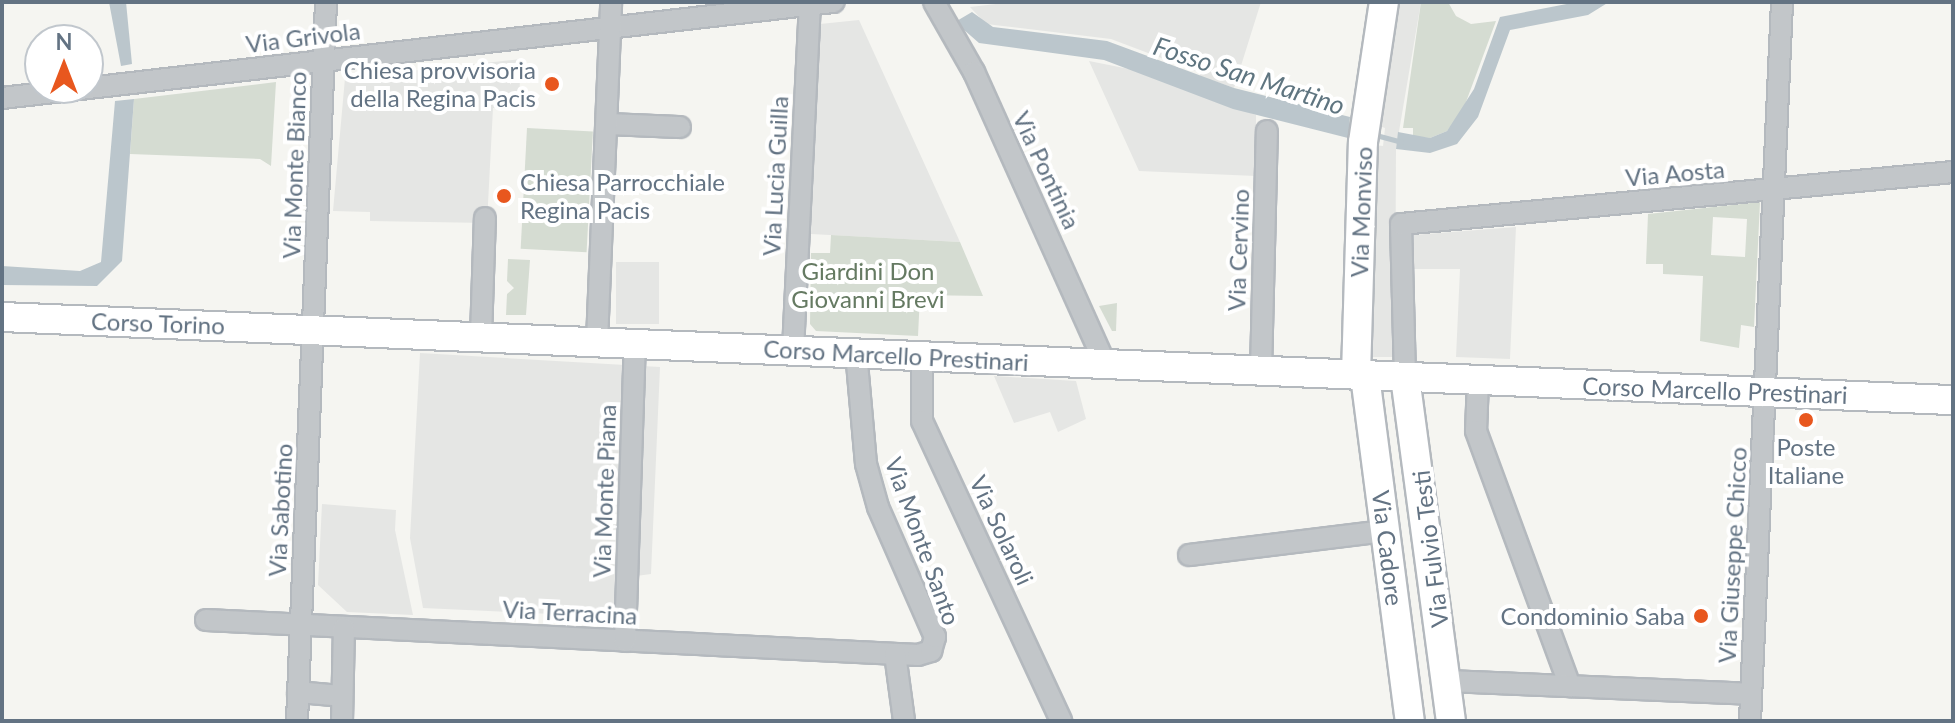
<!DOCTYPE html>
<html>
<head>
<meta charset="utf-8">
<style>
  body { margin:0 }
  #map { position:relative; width:1955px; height:723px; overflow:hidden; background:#f5f5f1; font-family:Lato,sans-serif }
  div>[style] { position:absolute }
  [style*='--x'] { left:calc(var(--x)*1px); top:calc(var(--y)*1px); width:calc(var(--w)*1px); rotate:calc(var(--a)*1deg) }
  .built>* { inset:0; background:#e5e6e4; transform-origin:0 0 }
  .green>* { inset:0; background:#d5dcd2; transform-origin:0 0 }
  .water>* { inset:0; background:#bbc6cc }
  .stream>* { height:5px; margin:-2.5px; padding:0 2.5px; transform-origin:2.5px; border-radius:2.5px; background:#bbc6cc }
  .roads { filter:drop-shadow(2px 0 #b4b9be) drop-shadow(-2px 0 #b4b9be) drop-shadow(0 2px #b4b9be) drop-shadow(0 -2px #b4b9be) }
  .street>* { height:20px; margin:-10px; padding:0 10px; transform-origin:10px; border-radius:10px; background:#c2c6c9 }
  .secondary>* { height:28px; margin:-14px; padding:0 14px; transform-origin:14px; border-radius:14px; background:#fff }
  .dots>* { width:22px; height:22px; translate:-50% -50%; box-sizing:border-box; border:4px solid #fff; border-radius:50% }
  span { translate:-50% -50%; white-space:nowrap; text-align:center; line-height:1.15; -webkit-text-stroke:8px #fff; paint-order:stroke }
  .street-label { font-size:24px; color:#637383 }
  .poi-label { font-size:24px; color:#637383 }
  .right { translate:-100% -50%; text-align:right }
  .left { translate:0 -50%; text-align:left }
  .park-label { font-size:24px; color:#657a62 }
  .water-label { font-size:26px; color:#5f7580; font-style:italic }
  .frame { position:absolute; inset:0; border:4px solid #637383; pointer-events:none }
  .north { position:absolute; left:24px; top:24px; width:80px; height:80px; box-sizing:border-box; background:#fff; border:2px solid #c1c7cd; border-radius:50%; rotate:0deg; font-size:22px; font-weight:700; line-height:32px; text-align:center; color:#637383 }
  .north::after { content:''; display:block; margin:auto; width:28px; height:36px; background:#e8571e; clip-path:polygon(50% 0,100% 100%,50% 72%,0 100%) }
</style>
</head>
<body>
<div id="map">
  <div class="built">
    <i style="clip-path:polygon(1013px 2px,1261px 2px,1234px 88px,1211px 80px,1203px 95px,1256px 115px,1256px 176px,1139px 171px,1089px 61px,1139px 71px,1194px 91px,1201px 73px,1111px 39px,986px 24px,970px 7px)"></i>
    <i style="clip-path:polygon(1394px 2px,1421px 2px,1396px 149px,1395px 357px,1370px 357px,1375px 145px,1383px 146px,1385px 128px,1377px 125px)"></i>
    <i style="clip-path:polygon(859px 20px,960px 242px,811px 234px,820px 24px)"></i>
    <i style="clip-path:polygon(521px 59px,519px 100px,524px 109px,493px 108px,487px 223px,370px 221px,370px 212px,333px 211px,345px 78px)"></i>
    <i style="clip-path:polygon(1516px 227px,1510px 359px,1456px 357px,1460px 269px,1414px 269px,1413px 235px)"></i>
    <i style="left:616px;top:262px;width:43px;height:62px"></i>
    <i style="clip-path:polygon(420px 353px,660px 367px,651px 574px,636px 576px,618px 617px,423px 608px,410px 538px)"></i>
    <i style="clip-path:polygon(994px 376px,1076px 381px,1086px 419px,1058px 432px,1050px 412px,1014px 423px)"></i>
    <i style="clip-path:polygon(322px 504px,396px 510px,395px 530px,413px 615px,347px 612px,318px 585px)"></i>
  </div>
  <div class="green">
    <i style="clip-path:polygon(1421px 2px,1448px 2px,1456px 16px,1471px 24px,1496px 21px,1463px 110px,1447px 131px,1430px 138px,1413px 137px,1413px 128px,1403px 128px)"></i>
    <i style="clip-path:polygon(276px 82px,271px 166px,260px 159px,130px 154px,134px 99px)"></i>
    <i style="left:527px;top:128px;width:66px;height:121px;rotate:3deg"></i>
    <i style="clip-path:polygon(evenodd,1760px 202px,1754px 327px,1741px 325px,1739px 348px,1700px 341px,1703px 276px,1663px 274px,1663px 264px,1646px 264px,1648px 214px,1760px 202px,1713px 217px,1747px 219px,1745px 257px,1711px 255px,1713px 217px)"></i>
    <i style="clip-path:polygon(831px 235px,960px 242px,983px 296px,920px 295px,918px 336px,816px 331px,810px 324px,811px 253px,830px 253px)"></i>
    <i style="clip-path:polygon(508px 259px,530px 260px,526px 315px,506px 315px,507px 294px,514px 288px,507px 281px)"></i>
    <i style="clip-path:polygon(1117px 303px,1116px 331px,1112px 331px,1099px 306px)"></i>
  </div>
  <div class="water">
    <i style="clip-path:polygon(109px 2px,126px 2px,132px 64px,121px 66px)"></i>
    <i style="clip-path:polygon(1577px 2px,1609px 2px,1588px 15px,1510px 30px,1478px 117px,1457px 144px,1430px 153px,1396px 149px,1398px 132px,1430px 138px,1447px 131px,1474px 89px,1500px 17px)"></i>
    <i style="clip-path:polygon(972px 12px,993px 27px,1107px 41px,1234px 88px,1350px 117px,1348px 138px,1233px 109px,1104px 60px,979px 43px,955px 22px)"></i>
    <i style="clip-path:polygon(134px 99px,122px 261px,97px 286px,2px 285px,2px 266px,80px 271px,101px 262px,115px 101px)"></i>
  </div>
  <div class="stream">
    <i style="--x:1372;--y:134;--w:30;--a:15"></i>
  </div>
  <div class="roads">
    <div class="street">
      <i style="--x:934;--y:2;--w:81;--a:60.3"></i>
      <i style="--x:974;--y:72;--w:320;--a:65.8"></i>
      <i style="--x:2;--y:98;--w:837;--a:-6.59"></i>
      <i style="--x:607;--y:124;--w:73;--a:2.4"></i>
      <i style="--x:481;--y:336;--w:118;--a:-88.1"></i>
      <i style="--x:597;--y:341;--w:339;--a:-87.6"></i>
      <i style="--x:793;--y:350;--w:346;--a:-87.2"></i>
      <i style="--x:922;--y:356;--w:65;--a:90"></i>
      <i style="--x:922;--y:421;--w:331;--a:65.1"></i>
      <i style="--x:1261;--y:371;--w:240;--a:-88.6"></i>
      <i style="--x:1405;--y:377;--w:153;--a:-91.5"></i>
      <i style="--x:1401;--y:224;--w:554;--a:-5.38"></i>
      <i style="--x:1478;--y:380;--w:51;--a:92.2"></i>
      <i style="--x:1476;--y:431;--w:272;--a:69.8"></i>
      <i style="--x:1189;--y:555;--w:197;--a:-7"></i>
      <i style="--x:206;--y:620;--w:713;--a:2.81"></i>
      <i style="--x:918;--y:655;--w:14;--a:-17"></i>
      <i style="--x:931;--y:651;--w:15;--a:-74"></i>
      <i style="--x:935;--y:637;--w:142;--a:-113.7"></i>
      <i style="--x:878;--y:507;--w:45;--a:-105.6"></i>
      <i style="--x:866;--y:464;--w:111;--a:-95.1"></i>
      <i style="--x:625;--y:641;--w:298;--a:-88.1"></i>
      <i style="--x:895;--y:654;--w:68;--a:82.3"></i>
      <i style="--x:1446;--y:681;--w:305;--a:2.4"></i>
      <i style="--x:298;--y:692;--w:44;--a:5.2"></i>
      <i style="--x:297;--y:721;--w:720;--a:-87.69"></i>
      <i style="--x:342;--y:721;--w:93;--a:-88.8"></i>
      <i style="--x:1750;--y:721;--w:720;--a:-87.45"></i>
    </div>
    <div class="secondary">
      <i style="--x:2;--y:317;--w:1953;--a:2.44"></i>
      <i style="--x:1356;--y:375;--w:233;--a:-88.3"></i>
      <i style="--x:1363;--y:142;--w:142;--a:-81.5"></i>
      <i style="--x:1365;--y:376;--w:348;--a:82.6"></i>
      <i style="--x:1405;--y:377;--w:347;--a:82.4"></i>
    </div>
  </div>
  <div class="dots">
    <i style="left:552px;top:84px;background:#e8571e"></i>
    <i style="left:504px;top:196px;background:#e8571e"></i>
    <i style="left:1806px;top:420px;background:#e8571e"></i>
    <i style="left:1701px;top:616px;background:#e8571e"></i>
  </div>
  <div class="street-label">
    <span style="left:303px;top:37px;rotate:-7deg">Via Grivola</span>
    <span style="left:294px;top:165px;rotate:-88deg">Via Monte Bianco</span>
    <span style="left:1047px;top:170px;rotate:65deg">Via Pontinia</span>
    <span style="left:1675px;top:173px;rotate:-5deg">Via Aosta</span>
    <span style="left:775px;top:176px;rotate:-87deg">Via Lucia Guilla</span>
    <span style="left:1361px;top:212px;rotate:-88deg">Via Monviso</span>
    <span style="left:1238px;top:250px;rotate:-88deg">Via Cervino</span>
    <span style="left:158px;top:323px;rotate:2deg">Corso Torino</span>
    <span style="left:896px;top:355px;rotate:3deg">Corso Marcello Prestinari</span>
    <span style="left:1715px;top:390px;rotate:2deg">Corso Marcello Prestinari</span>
    <span style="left:604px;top:491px;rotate:-88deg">Via Monte Piana</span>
    <span style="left:280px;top:510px;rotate:-87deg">Via Sabotino</span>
    <span style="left:1002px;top:530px;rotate:65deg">Via Solaroli</span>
    <span style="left:923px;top:541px;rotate:70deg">Via Monte Santo</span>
    <span style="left:1388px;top:548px;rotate:83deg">Via Cadore</span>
    <span style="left:1430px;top:549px;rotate:-97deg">Via Fulvio Testi</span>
    <span style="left:1732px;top:555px;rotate:-87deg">Via Giuseppe Chicco</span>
    <span style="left:570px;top:612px;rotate:3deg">Via Terracina</span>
  </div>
  <div class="poi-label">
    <span class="right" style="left:536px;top:84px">Chiesa provvisoria<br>della Regina Pacis</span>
    <span class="left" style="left:520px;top:196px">Chiesa Parrocchiale<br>Regina Pacis</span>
    <span style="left:1806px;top:461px">Poste<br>Italiane</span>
    <span class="right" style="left:1685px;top:616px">Condominio Saba</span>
  </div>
  <div class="park-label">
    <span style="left:868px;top:285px">Giardini Don<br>Giovanni Brevi</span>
  </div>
  <div class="water-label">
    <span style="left:1249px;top:76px;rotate:18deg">Fosso San Martino</span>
  </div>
  <div class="frame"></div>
  <div class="north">N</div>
</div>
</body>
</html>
